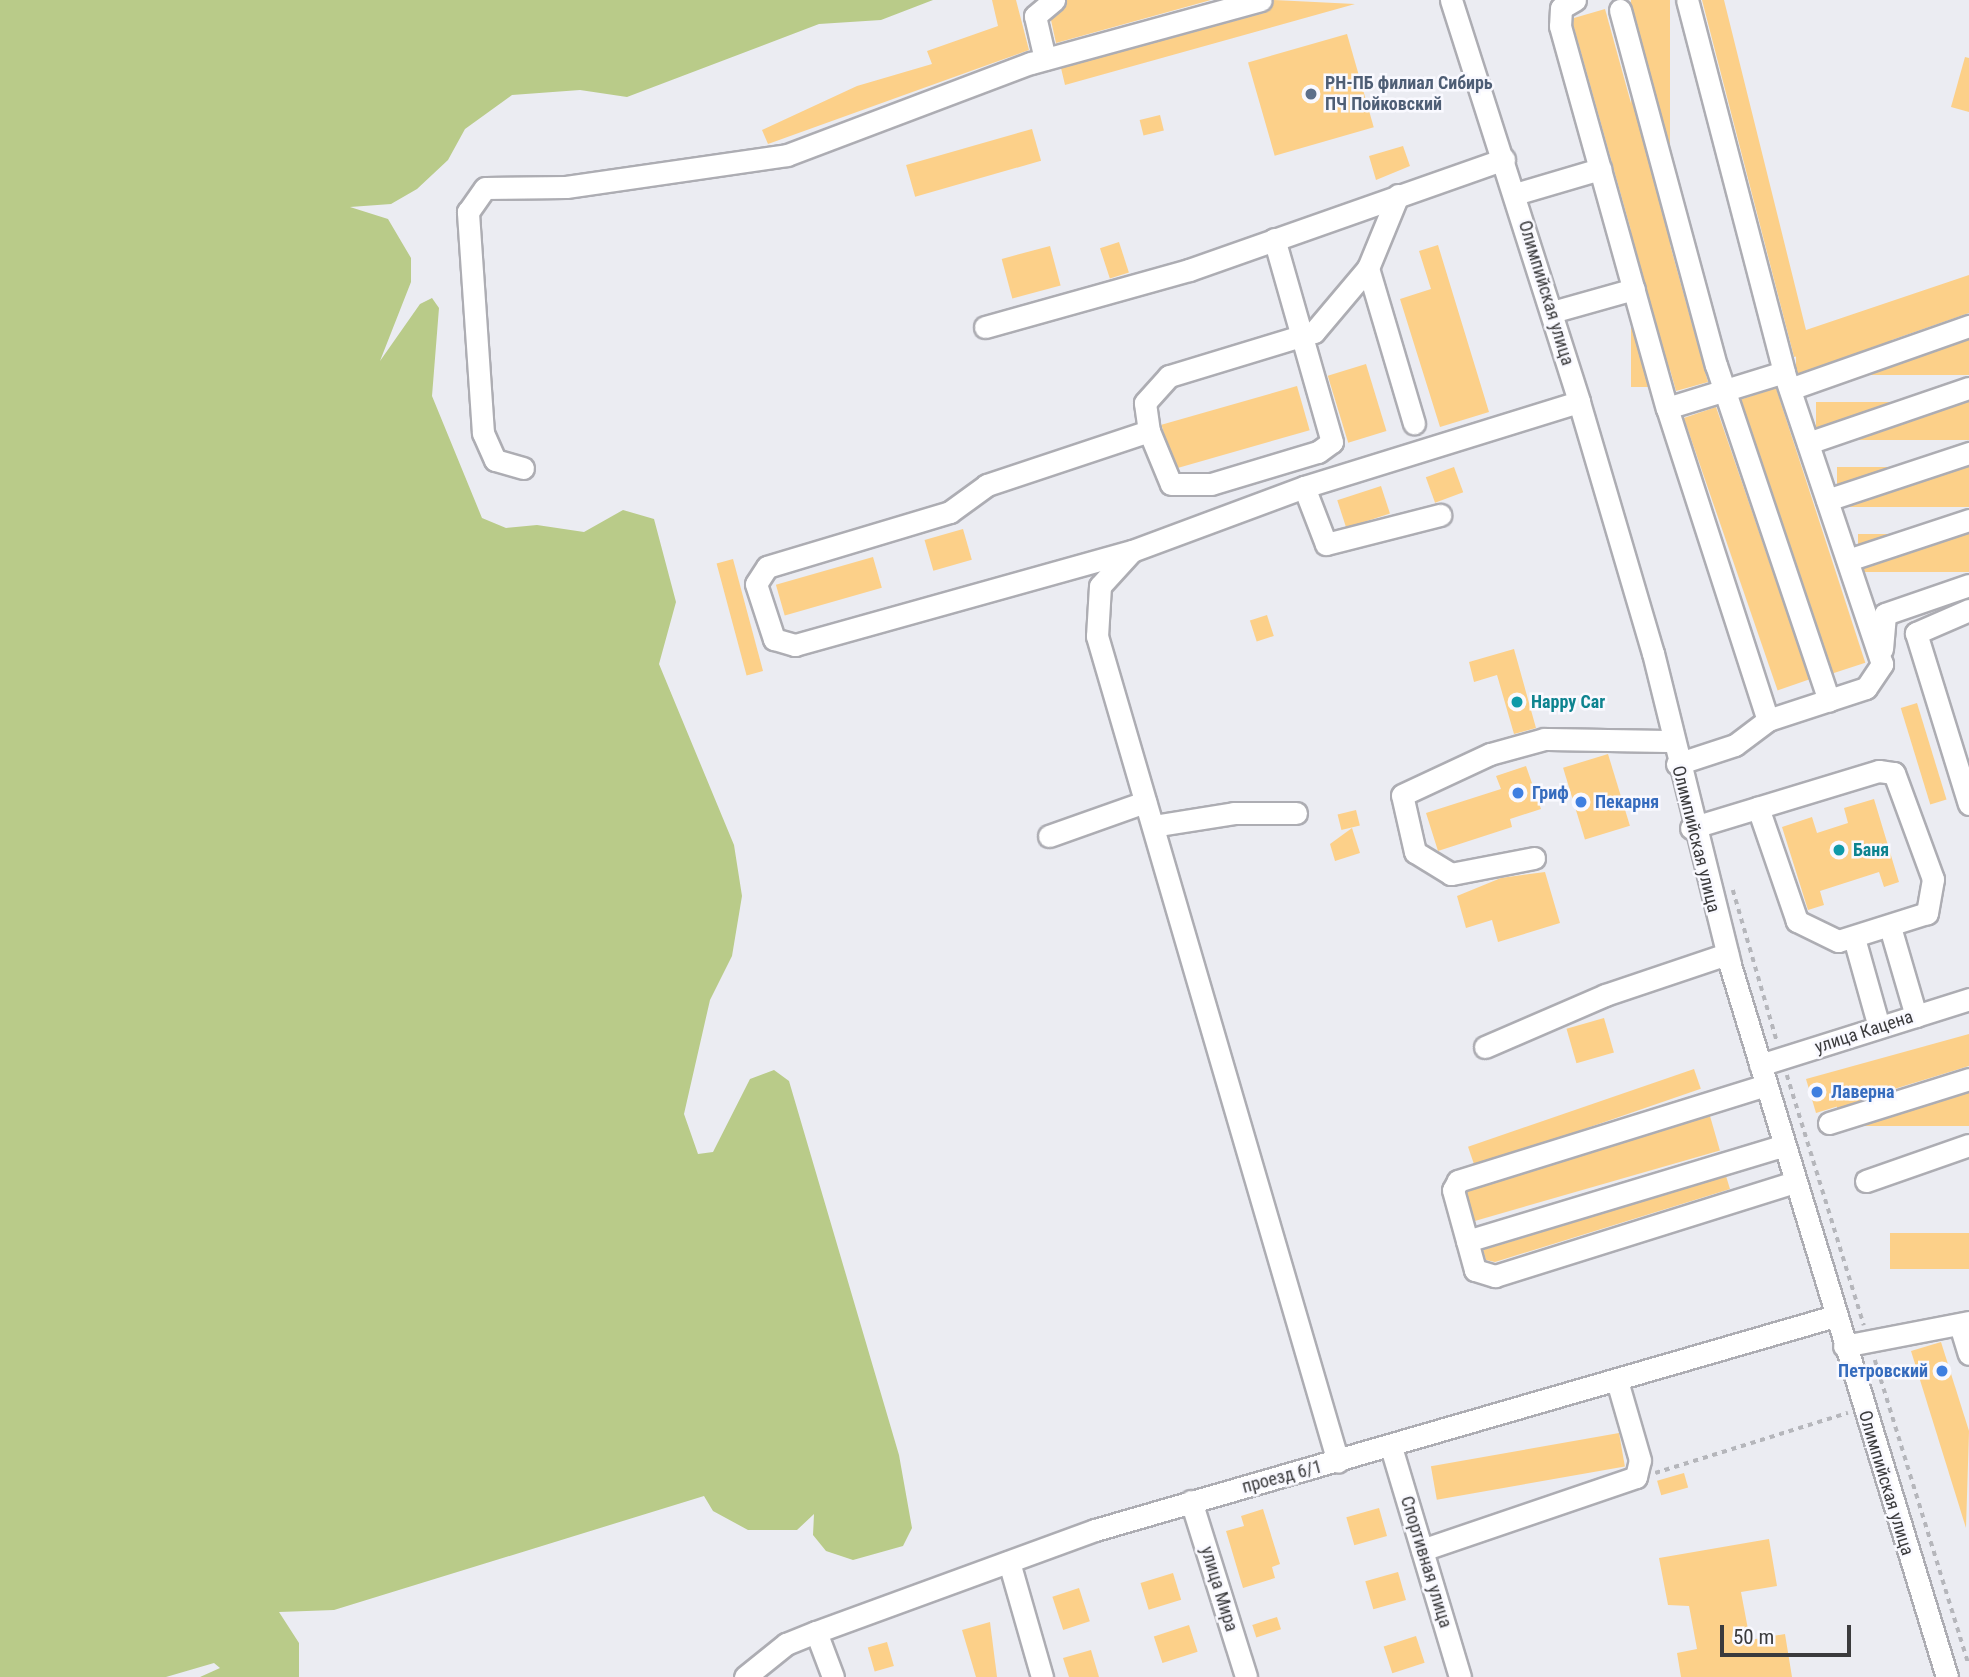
<!DOCTYPE html>
<html>
<head>
<meta charset="utf-8">
<style>
  body { margin:0 }
  #map { position:relative; width:1969px; height:1677px; overflow:hidden; background:#ebecf2; font-family:"Roboto Condensed",sans-serif }
  div>[style] { position:absolute }
  [style*='--x'] { left:calc(var(--x)*1px); top:calc(var(--y)*1px); width:calc(var(--w)*1px); rotate:calc(var(--a)*1deg) }
  .green>* { inset:0; background:#b9cb89 }
  .building>* { inset:0; background:#fcd089; transform-origin:0 0 }
  .path>* { height:3.5px; margin-top:-1.75px; transform-origin:0; background:repeating-linear-gradient(90deg,#b5b6bb 0 5px,transparent 0 10px) }
  .roads { filter:drop-shadow(2px 0 #adadb3) drop-shadow(-2px 0 #adadb3) drop-shadow(0 2px #adadb3) drop-shadow(0 -2px #adadb3) }
  .minor>* { height:21px; margin:-10.5px; padding:0 10.5px; transform-origin:10.5px; border-radius:10.5px; background:#fff }
  .dots>* { width:19px; height:19px; translate:-50% -50%; box-sizing:border-box; border:4px solid #f9f9ff; border-radius:50% }
  span { translate:-50% -50%; white-space:nowrap; text-align:center; line-height:1.15; -webkit-text-stroke:5px #f9f9ff; paint-order:stroke }
  .service-label { font-size:18px; color:#4e5e75; font-weight:700 }
  .left { translate:0 -50%; text-align:left }
  .street-label { font-size:18px; color:#3b3b3d }
  .culture-label { font-size:18px; color:#0d838f; font-weight:700 }
  .shop-label { font-size:18px; color:#366cbe; font-weight:700 }
  .right { translate:-100% -50%; text-align:right }
  .scale { position:absolute; left:1720px; top:1625px; width:131px; height:32px; box-sizing:border-box; border:4px solid #3b3b3d; border-top:0; padding-left:9px; font-size:21px; line-height:24px; white-space:nowrap; color:#3b3b3d; -webkit-text-stroke:5px #f9f9ff; paint-order:stroke }
</style>
</head>
<body>
<div id="map">
  <div class="green">
    <i style="clip-path:polygon(0 0,933px 0,881px 20px,819px 24px,627px 97px,580px 90px,512px 95px,465px 129px,448px 160px,417px 189px,391px 204px,350px 207px,388px 219px,411px 258px,411px 282px,380px 361px,420px 304px,432px 298px,439px 308px,432px 396px,482px 518px,506px 528px,537px 525px,584px 532px,623px 510px,654px 519px,676px 602px,659px 664px,734px 845px,742px 896px,732px 956px,710px 1000px,684px 1114px,698px 1154px,713px 1152px,750px 1079px,774px 1070px,789px 1081px,899px 1455px,912px 1528px,903px 1546px,853px 1560px,826px 1551px,813px 1535px,814px 1514px,797px 1530px,748px 1530px,713px 1511px,704px 1496px,334px 1610px,279px 1612px,299px 1643px,299px 1677px,200px 1677px,220px 1668px,214px 1663px,166px 1677px,0 1677px)"></i>
  </div>
  <div class="building">
    <i style="clip-path:polygon(992px 0,1016px 0,1029px 50px,768px 144px,762px 130px,857px 86px,932px 64px,927px 51px,998px 26px)"></i>
    <i style="clip-path:polygon(1067px 0,1211px 0,1056px 43px,1051px 20px)"></i>
    <i style="clip-path:polygon(1274px 0,1355px 4px,1065px 85px,1061px 68px,1264px 13px)"></i>
    <i style="left:1631px;top:0;width:39px;height:387px"></i>
    <i style="clip-path:polygon(1702px 0,1724px 0,1806px 330px,1969px 275px,1969px 313px,1820px 365px,1816px 351px,1794px 357px)"></i>
    <i style="clip-path:polygon(1605px 9px,1708px 382px,1676px 391px,1573px 24px,1574px 18px)"></i>
    <i style="left:1347px;top:34px;width:97px;height:103px;rotate:74deg"></i>
    <i style="clip-path:polygon(1965px 57px,1969px 58px,1969px 112px,1951px 107px)"></i>
    <i style="left:1160px;top:115px;width:16px;height:21px;rotate:76deg"></i>
    <i style="left:1032px;top:129px;width:33px;height:131px;rotate:74deg"></i>
    <i style="clip-path:polygon(1403px 146px,1410px 166px,1376px 180px,1369px 156px)"></i>
    <i style="left:1119px;top:242px;width:32px;height:20px;rotate:72deg"></i>
    <i style="clip-path:polygon(1438px 245px,1489px 412px,1440px 427px,1400px 299px,1431px 289px,1419px 251px)"></i>
    <i style="left:1050px;top:246px;width:41px;height:50px;rotate:75deg"></i>
    <i style="left:1969px;top:340px;width:35px;height:173px;rotate:90deg"></i>
    <i style="left:1366px;top:364px;width:70px;height:40px;rotate:73deg"></i>
    <i style="left:1297px;top:386px;width:46px;height:141px;rotate:74deg"></i>
    <i style="left:1776px;top:388px;width:289px;height:37px;rotate:72deg"></i>
    <i style="left:1969px;top:402px;width:38px;height:153px;rotate:90deg"></i>
    <i style="left:1716px;top:407px;width:288px;height:34px;rotate:71deg"></i>
    <i style="left:1454px;top:467px;width:27px;height:30px;rotate:70deg"></i>
    <i style="left:1969px;top:467px;width:40px;height:132px;rotate:90deg"></i>
    <i style="left:1381px;top:486px;width:29px;height:46px;rotate:72deg"></i>
    <i style="left:963px;top:529px;width:32px;height:40px;rotate:74deg"></i>
    <i style="left:1969px;top:534px;width:38px;height:111px;rotate:90deg"></i>
    <i style="left:873px;top:557px;width:32px;height:101px;rotate:74deg"></i>
    <i style="left:733px;top:559px;width:116px;height:17px;rotate:75deg"></i>
    <i style="left:1267px;top:615px;width:22px;height:18px;rotate:72deg"></i>
    <i style="clip-path:polygon(1514px 649px,1536px 728px,1514px 734px,1497px 675px,1474px 682px,1469px 662px)"></i>
    <i style="left:1917px;top:703px;width:101px;height:17px;rotate:73deg"></i>
    <i style="left:1608px;top:754px;width:75px;height:47px;rotate:73deg"></i>
    <i style="clip-path:polygon(1526px 766px,1541px 809px,1510px 819px,1512px 827px,1438px 851px,1426px 813px,1501px 789px,1496px 776px)"></i>
    <i style="clip-path:polygon(1874px 799px,1899px 882px,1884px 887px,1879px 872px,1820px 891px,1824px 905px,1808px 910px,1782px 827px,1812px 817px,1817px 833px,1848px 823px,1844px 808px)"></i>
    <i style="left:1356px;top:810px;width:16px;height:19px;rotate:76deg"></i>
    <i style="clip-path:polygon(1352px 828px,1360px 853px,1335px 861px,1330px 844px)"></i>
    <i style="clip-path:polygon(1545px 872px,1560px 923px,1498px 942px,1492px 920px,1466px 928px,1457px 896px,1501px 878px)"></i>
    <i style="left:1604px;top:1018px;width:36px;height:39px;rotate:74deg"></i>
    <i style="clip-path:polygon(1969px 1034px,1969px 1066px,1816px 1113px,1806px 1079px)"></i>
    <i style="left:1694px;top:1069px;width:21px;height:239px;rotate:71deg"></i>
    <i style="left:1969px;top:1093px;width:33px;height:132px;rotate:90deg"></i>
    <i style="left:1710px;top:1116px;width:36px;height:255px;rotate:74deg"></i>
    <i style="clip-path:polygon(1726px 1176px,1730px 1189px,1495px 1262px,1486px 1260px,1483px 1250px)"></i>
    <i style="left:1969px;top:1233px;width:36px;height:79px;rotate:90deg"></i>
    <i style="clip-path:polygon(1941px 1342px,1969px 1431px,1966px 1528px,1911px 1351px)"></i>
    <i style="left:1619px;top:1433px;width:34px;height:191px;rotate:80deg"></i>
    <i style="left:1684px;top:1473px;width:15px;height:28px;rotate:74deg"></i>
    <i style="left:1379px;top:1508px;width:29px;height:34px;rotate:74deg"></i>
    <i style="clip-path:polygon(1263px 1509px,1280px 1564px,1272px 1567px,1275px 1578px,1243px 1588px,1226px 1531px,1244px 1526px,1241px 1516px)"></i>
    <i style="clip-path:polygon(1769px 1539px,1777px 1586px,1741px 1592px,1750px 1640px,1785px 1634px,1792px 1677px,1681px 1677px,1677px 1653px,1697px 1649px,1689px 1606px,1668px 1605px,1659px 1558px)"></i>
    <i style="left:1398px;top:1572px;width:29px;height:34px;rotate:74deg"></i>
    <i style="left:1173px;top:1573px;width:28px;height:34px;rotate:73deg"></i>
    <i style="left:1079px;top:1588px;width:35px;height:28px;rotate:72deg"></i>
    <i style="left:1277px;top:1617px;width:13px;height:26px;rotate:72deg"></i>
    <i style="clip-path:polygon(990px 1622px,997px 1677px,976px 1677px,962px 1630px)"></i>
    <i style="left:1189px;top:1625px;width:28px;height:37px;rotate:72deg"></i>
    <i style="left:1416px;top:1636px;width:28px;height:34px;rotate:72deg"></i>
    <i style="left:887px;top:1642px;width:25px;height:20px;rotate:74deg"></i>
    <i style="clip-path:polygon(1091px 1650px,1099px 1677px,1069px 1677px,1063px 1658px)"></i>
  </div>
  <div class="path">
    <i style="--x:1733;--y:890;--w:157;--a:73.8"></i>
    <i style="--x:1787;--y:1075;--w:262;--a:72.9"></i>
    <i style="--x:1875;--y:1360;--w:319;--a:72.9"></i>
    <i style="--x:1655;--y:1473;--w:202;--a:-17.3"></i>
  </div>
  <div class="roads">
    <div class="minor">
      <i style="--x:1451;--y:0;--w:422;--a:72.3"></i>
      <i style="--x:1579;--y:402;--w:262;--a:73.6"></i>
      <i style="--x:1653;--y:653;--w:321;--a:76.1"></i>
      <i style="--x:1730;--y:965;--w:744;--a:73.05"></i>
      <i style="--x:1575;--y:0;--w:16;--a:150"></i>
      <i style="--x:1561;--y:8;--w:18;--a:93"></i>
      <i style="--x:1560;--y:26;--w:397;--a:74.4"></i>
      <i style="--x:1667;--y:408;--w:328;--a:72.1"></i>
      <i style="--x:1620;--y:10;--w:368;--a:74.9"></i>
      <i style="--x:1716;--y:365;--w:354;--a:71.4"></i>
      <i style="--x:1045;--y:59;--w:44;--a:-103.1"></i>
      <i style="--x:1035;--y:16;--w:25;--a:-40"></i>
      <i style="--x:1515;--y:194;--w:89;--a:-16.4"></i>
      <i style="--x:1398;--y:195;--w:79;--a:112.3"></i>
      <i style="--x:1368;--y:268;--w:84;--a:130.2"></i>
      <i style="--x:1314;--y:332;--w:152;--a:163.1"></i>
      <i style="--x:1169;--y:376;--w:36;--a:132"></i>
      <i style="--x:1145;--y:403;--w:28;--a:82"></i>
      <i style="--x:1149;--y:431;--w:171;--a:161.6"></i>
      <i style="--x:987;--y:485;--w:46;--a:143.9"></i>
      <i style="--x:950;--y:512;--w:191;--a:163.3"></i>
      <i style="--x:767;--y:567;--w:20;--a:123"></i>
      <i style="--x:756;--y:584;--w:58;--a:71.9"></i>
      <i style="--x:774;--y:639;--w:22;--a:16"></i>
      <i style="--x:795;--y:645;--w:350;--a:-15.6"></i>
      <i style="--x:1132;--y:551;--w:184;--a:-20.4"></i>
      <i style="--x:1304;--y:487;--w:288;--a:-17.2"></i>
      <i style="--x:1368;--y:268;--w:162;--a:73.5"></i>
      <i style="--x:1552;--y:312;--w:85;--a:-15.7"></i>
      <i style="--x:985;--y:327;--w:212;--a:-15.6"></i>
      <i style="--x:1189;--y:270;--w:334;--a:-19.4"></i>
      <i style="--x:1790;--y:389;--w:190;--a:-19.4"></i>
      <i style="--x:1667;--y:408;--w:122;--a:-17.1"></i>
      <i style="--x:1149;--y:431;--w:57;--a:67.5"></i>
      <i style="--x:1171;--y:484;--w:40;--a:0"></i>
      <i style="--x:1211;--y:484;--w:112;--a:-16.7"></i>
      <i style="--x:1318;--y:452;--w:17;--a:-36"></i>
      <i style="--x:1332;--y:442;--w:211;--a:-105.9"></i>
      <i style="--x:1808;--y:443;--w:170;--a:-18.9"></i>
      <i style="--x:523;--y:468;--w:29;--a:-164"></i>
      <i style="--x:495;--y:460;--w:30;--a:-114"></i>
      <i style="--x:483;--y:433;--w:222;--a:-93.9"></i>
      <i style="--x:468;--y:212;--w:29;--a:-55"></i>
      <i style="--x:485;--y:188;--w:81;--a:-0.7"></i>
      <i style="--x:566;--y:187;--w:223;--a:-8.2"></i>
      <i style="--x:787;--y:155;--w:261;--a:-20.7"></i>
      <i style="--x:1031;--y:63;--w:238;--a:-15.3"></i>
      <i style="--x:1304;--y:487;--w:61;--a:68.9"></i>
      <i style="--x:1326;--y:544;--w:118;--a:-14.3"></i>
      <i style="--x:1827;--y:500;--w:150;--a:-18.3"></i>
      <i style="--x:1131;--y:552;--w:46;--a:132.4"></i>
      <i style="--x:1100;--y:586;--w:50;--a:93.4"></i>
      <i style="--x:1097;--y:636;--w:860;--a:73.73"></i>
      <i style="--x:1848;--y:560;--w:127;--a:-18.3"></i>
      <i style="--x:1969;--y:610;--w:58;--a:156.5"></i>
      <i style="--x:1916;--y:633;--w:179;--a:72.8"></i>
      <i style="--x:1882;--y:649;--w:35;--a:-85"></i>
      <i style="--x:1885;--y:614;--w:89;--a:-19"></i>
      <i style="--x:1677;--y:764;--w:61;--a:-18.1"></i>
      <i style="--x:1735;--y:745;--w:41;--a:-37.1"></i>
      <i style="--x:1768;--y:720;--w:103;--a:-18.1"></i>
      <i style="--x:1866;--y:688;--w:29;--a:-56"></i>
      <i style="--x:1882;--y:664;--w:308;--a:-108.6"></i>
      <i style="--x:1784;--y:372;--w:384;--a:-104.6"></i>
      <i style="--x:1153;--y:826;--w:82;--a:-9.1"></i>
      <i style="--x:1234;--y:813;--w:62;--a:0"></i>
      <i style="--x:1691;--y:828;--w:196;--a:-16.9"></i>
      <i style="--x:1879;--y:771;--w:15;--a:8"></i>
      <i style="--x:1894;--y:773;--w:113;--a:69.8"></i>
      <i style="--x:1933;--y:879;--w:35;--a:100"></i>
      <i style="--x:1927;--y:913;--w:93;--a:162.5"></i>
      <i style="--x:1838;--y:941;--w:46;--a:-154"></i>
      <i style="--x:1797;--y:921;--w:120;--a:-109"></i>
      <i style="--x:1049;--y:836;--w:102;--a:-19.5"></i>
      <i style="--x:1534;--y:858;--w:85;--a:169.1"></i>
      <i style="--x:1451;--y:874;--w:42;--a:-148.6"></i>
      <i style="--x:1415;--y:852;--w:58;--a:-102.8"></i>
      <i style="--x:1402;--y:795;--w:97;--a:-25"></i>
      <i style="--x:1490;--y:754;--w:56;--a:-15.5"></i>
      <i style="--x:1544;--y:739;--w:127;--a:0.9"></i>
      <i style="--x:1890;--y:927;--w:93;--a:73.7"></i>
      <i style="--x:1854;--y:938;--w:92;--a:74.3"></i>
      <i style="--x:1485;--y:1047;--w:131;--a:-23.4"></i>
      <i style="--x:1605;--y:995;--w:129;--a:-18.6"></i>
      <i style="--x:1760;--y:1065;--w:219;--a:-17.5"></i>
      <i style="--x:1766;--y:1085;--w:323;--a:162.7"></i>
      <i style="--x:1458;--y:1181;--w:10;--a:119"></i>
      <i style="--x:1453;--y:1190;--w:83;--a:74.6"></i>
      <i style="--x:1475;--y:1270;--w:21;--a:17"></i>
      <i style="--x:1495;--y:1276;--w:314;--a:-17.4"></i>
      <i style="--x:1829;--y:1123;--w:147;--a:-17.4"></i>
      <i style="--x:1866;--y:1181;--w:109;--a:-19.3"></i>
      <i style="--x:1467;--y:1241;--w:331;--a:-16.8"></i>
      <i style="--x:1960;--y:1325;--w:30;--a:73"></i>
      <i style="--x:1844;--y:1346;--w:127;--a:-10.9"></i>
      <i style="--x:1391;--y:1447;--w:240;--a:73.3"></i>
      <i style="--x:1191;--y:1501;--w:184;--a:72.6"></i>
      <i style="--x:1422;--y:1550;--w:226;--a:-18.8"></i>
      <i style="--x:1636;--y:1477;--w:17;--a:-77"></i>
      <i style="--x:1640;--y:1460;--w:82;--a:-106.2"></i>
      <i style="--x:1009;--y:1562;--w:120;--a:74"></i>
      <i style="--x:816;--y:1632;--w:48;--a:69.3"></i>
      <i style="--x:745;--y:1677;--w:53;--a:-38.8"></i>
      <i style="--x:786;--y:1644;--w:32;--a:-22"></i>
      <i style="--x:816;--y:1632;--w:297;--a:-20.1"></i>
      <i style="--x:1095;--y:1530;--w:770;--a:-16.13"></i>
    </div>
  </div>
  <div class="dots">
    <i style="left:1311px;top:94px;background:#5c6f8a"></i>
    <i style="left:1517px;top:702px;background:#0f9aa8"></i>
    <i style="left:1518px;top:793px;background:#3f7fe0"></i>
    <i style="left:1581px;top:802px;background:#3f7fe0"></i>
    <i style="left:1839px;top:850px;background:#0f9aa8"></i>
    <i style="left:1817px;top:1092px;background:#3f7fe0"></i>
    <i style="left:1942px;top:1371px;background:#3f7fe0"></i>
  </div>
  <div class="service-label">
    <span class="left" style="left:1325px;top:94px">РН-ПБ филиал Сибирь<br>ПЧ Пойковский</span>
  </div>
  <div class="street-label">
    <span style="left:1546px;top:293px;rotate:73deg">Олимпийская улица</span>
    <span style="left:1696px;top:839px;rotate:76deg">Олимпийская улица</span>
    <span style="left:1864px;top:1032px;rotate:-18deg">улица Кацена</span>
    <span style="left:1282px;top:1477px;rotate:-15deg">проезд 6/1</span>
    <span style="left:1886px;top:1483px;rotate:73deg">Олимпийская улица</span>
    <span style="left:1426px;top:1562px;rotate:73deg">Спортивная улица</span>
    <span style="left:1219px;top:1589px;rotate:73deg">улица Мира</span>
  </div>
  <div class="culture-label">
    <span class="left" style="left:1531px;top:702px">Happy Car</span>
    <span class="left" style="left:1853px;top:850px">Баня</span>
  </div>
  <div class="shop-label">
    <span class="left" style="left:1532px;top:793px">Гриф</span>
    <span class="left" style="left:1595px;top:802px">Пекарня</span>
    <span class="left" style="left:1831px;top:1092px">Лаверна</span>
    <span class="right" style="left:1928px;top:1371px">Петровский</span>
  </div>
  <div class="scale">50 m</div>
</div>
</body>
</html>
